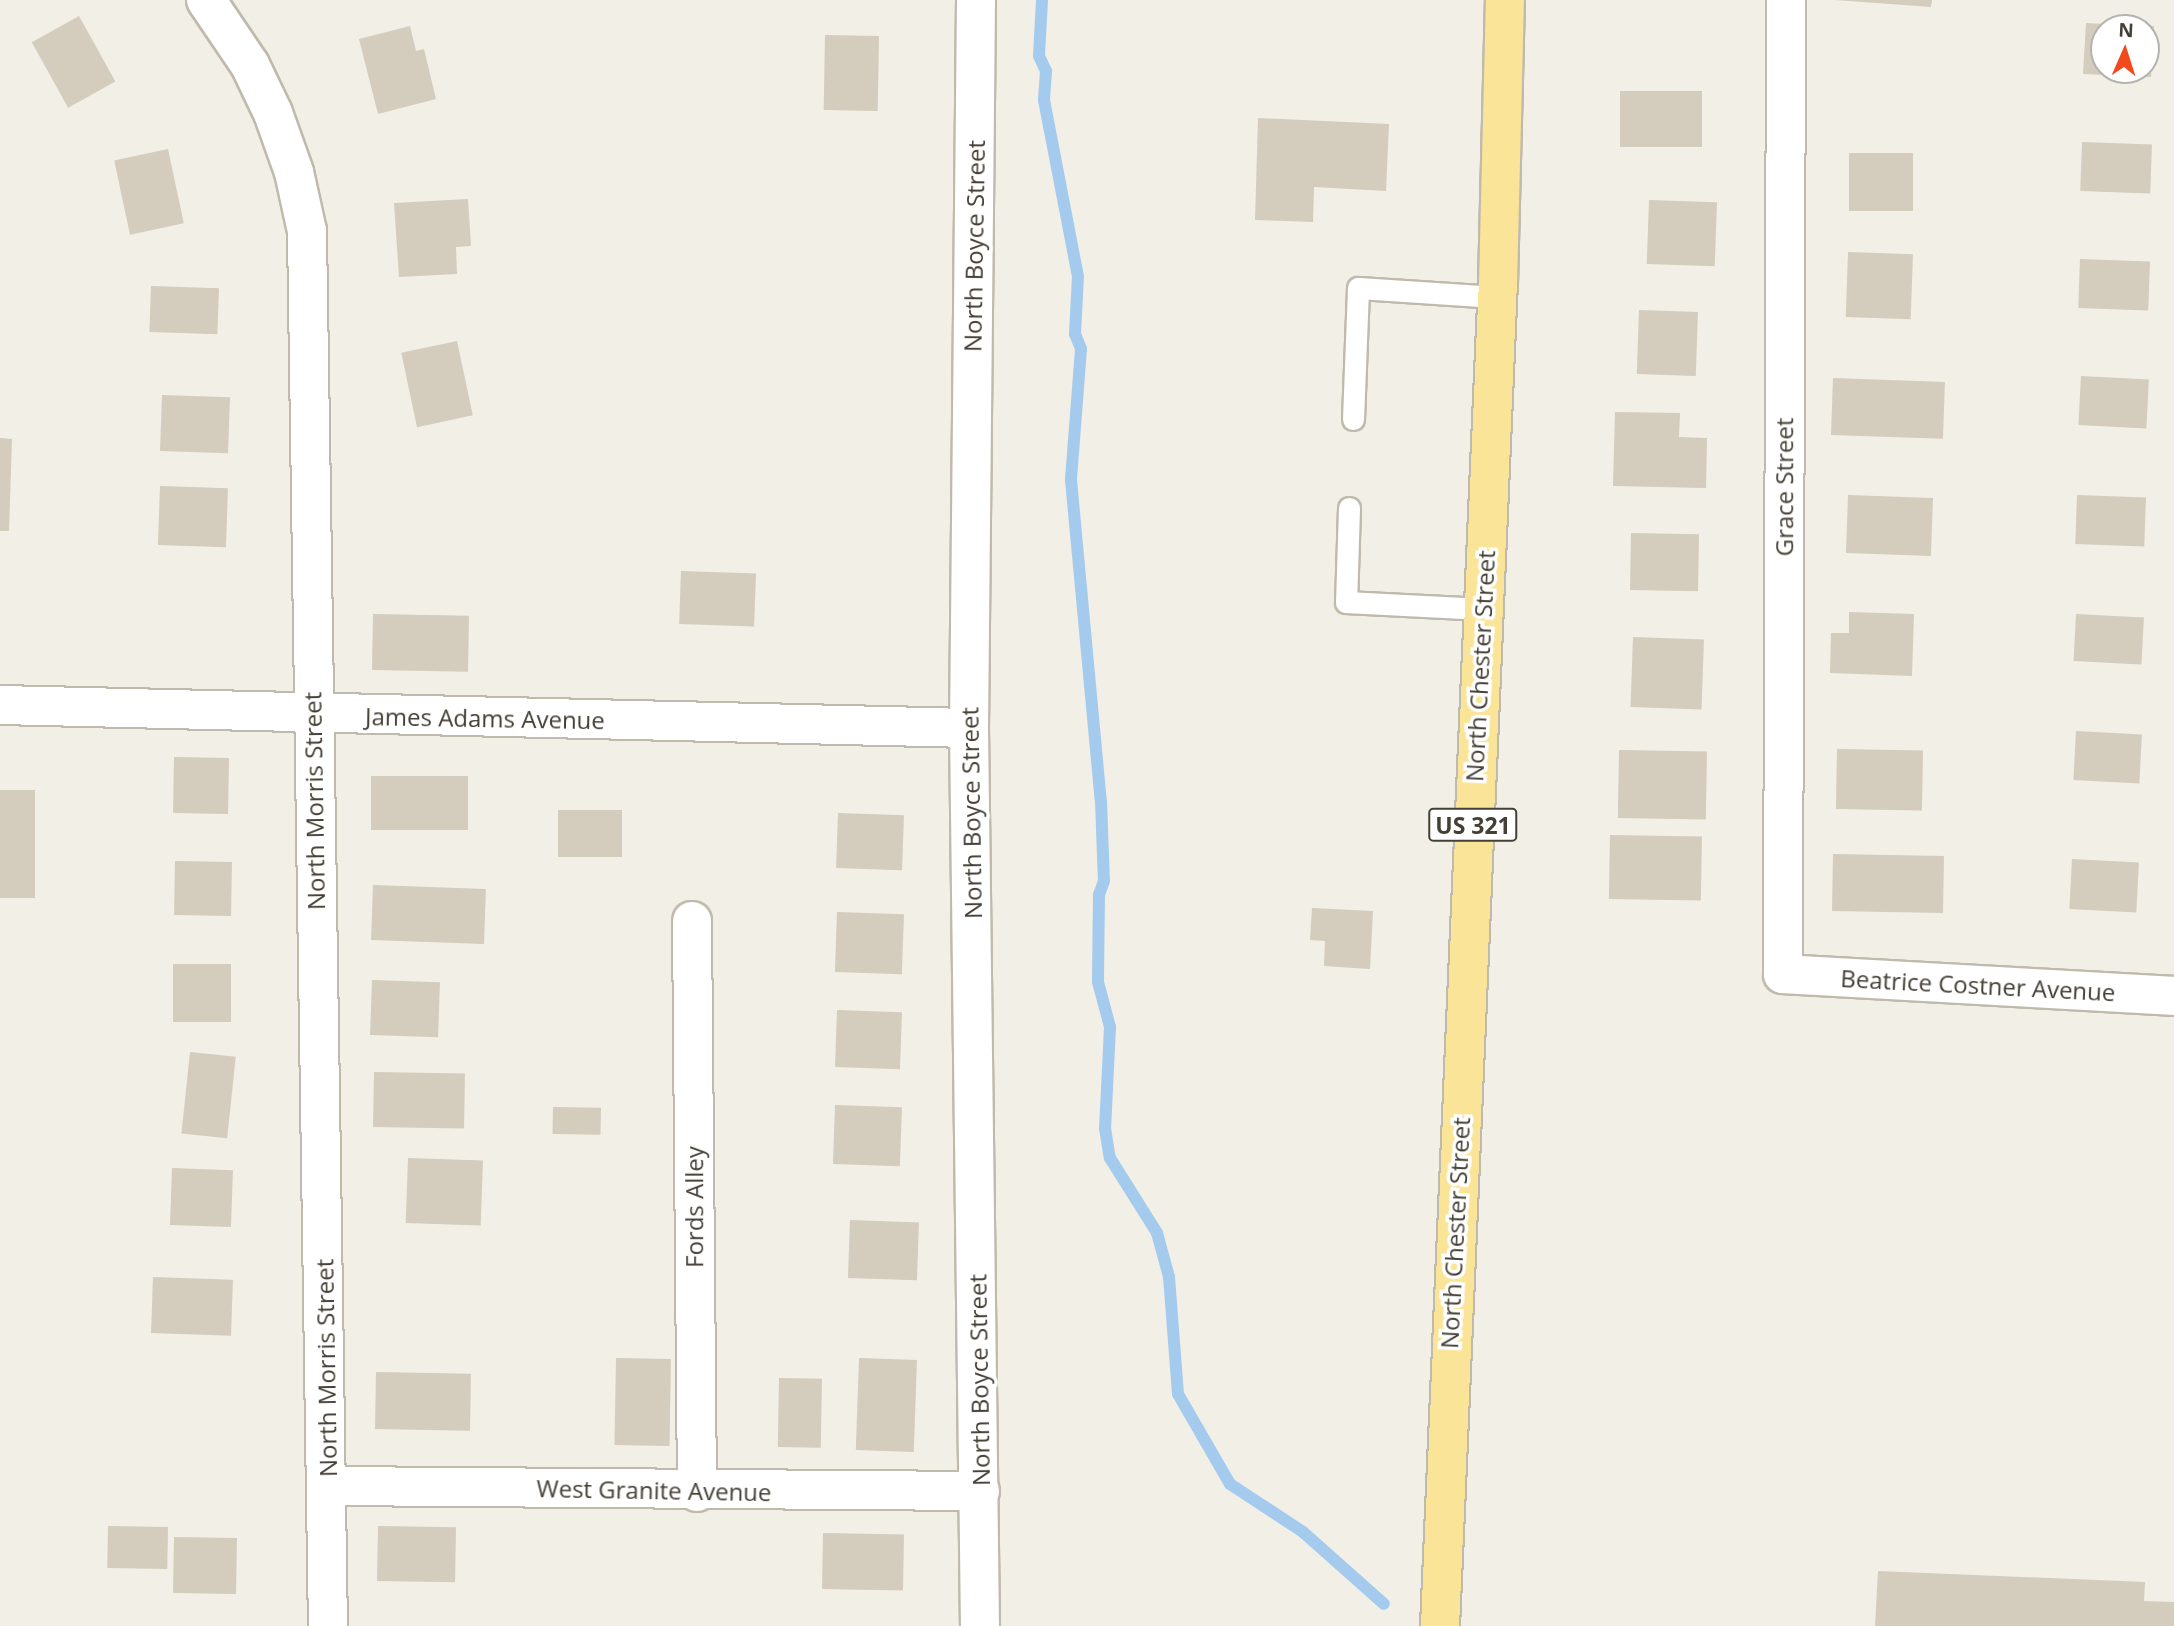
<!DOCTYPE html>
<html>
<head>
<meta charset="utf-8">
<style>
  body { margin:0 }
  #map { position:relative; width:2174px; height:1626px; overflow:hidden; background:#f2efe6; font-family:"Open Sans",sans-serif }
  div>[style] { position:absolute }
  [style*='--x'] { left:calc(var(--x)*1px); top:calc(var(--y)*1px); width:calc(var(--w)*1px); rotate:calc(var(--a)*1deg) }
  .stream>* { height:12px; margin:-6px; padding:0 6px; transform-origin:6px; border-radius:6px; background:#a4cbed }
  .building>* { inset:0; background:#d4ccbc; transform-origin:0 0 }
  .roads { filter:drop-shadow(2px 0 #c0baac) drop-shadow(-2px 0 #c0baac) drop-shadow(0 2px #c0baac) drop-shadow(0 -2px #c0baac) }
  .lane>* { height:21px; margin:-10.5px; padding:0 10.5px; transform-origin:10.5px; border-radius:10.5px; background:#fff }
  .street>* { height:38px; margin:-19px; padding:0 19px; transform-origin:19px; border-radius:19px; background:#fff }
  .primary>* { height:38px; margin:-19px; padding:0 19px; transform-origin:19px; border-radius:19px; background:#fae497 }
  span { translate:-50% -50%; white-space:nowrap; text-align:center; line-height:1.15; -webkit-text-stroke:7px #fff; paint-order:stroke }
  .shield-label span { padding:2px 5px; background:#fff; border:2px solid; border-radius:5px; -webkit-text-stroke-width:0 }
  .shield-label { font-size:23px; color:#454036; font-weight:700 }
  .street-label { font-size:24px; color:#454036 }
  .north { position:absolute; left:2090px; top:14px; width:70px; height:70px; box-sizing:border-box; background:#fff; border:2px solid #b5b3af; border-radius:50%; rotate:3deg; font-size:19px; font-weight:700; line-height:28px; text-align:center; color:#454036 }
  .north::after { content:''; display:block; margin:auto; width:24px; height:32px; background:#f2491d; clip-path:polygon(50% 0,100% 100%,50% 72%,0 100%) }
</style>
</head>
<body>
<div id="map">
  <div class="stream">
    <i style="--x:1042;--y:0;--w:56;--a:93.1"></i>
    <i style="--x:1039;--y:56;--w:17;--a:65"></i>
    <i style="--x:1046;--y:71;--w:29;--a:94"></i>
    <i style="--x:1044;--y:100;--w:179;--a:79.1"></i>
    <i style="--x:1078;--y:276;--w:58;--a:93"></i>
    <i style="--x:1075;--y:334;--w:16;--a:68"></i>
    <i style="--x:1081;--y:349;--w:131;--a:94.4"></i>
    <i style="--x:1071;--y:480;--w:322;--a:84.7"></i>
    <i style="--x:1101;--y:801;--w:80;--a:87.9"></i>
    <i style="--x:1104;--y:881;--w:15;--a:110"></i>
    <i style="--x:1099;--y:895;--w:87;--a:90.7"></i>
    <i style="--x:1098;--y:982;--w:47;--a:75.1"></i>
    <i style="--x:1110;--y:1027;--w:101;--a:92.8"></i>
    <i style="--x:1105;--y:1128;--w:30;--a:81"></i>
    <i style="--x:1110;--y:1158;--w:89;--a:57.9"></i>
    <i style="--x:1157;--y:1233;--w:46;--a:74.7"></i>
    <i style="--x:1169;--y:1277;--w:117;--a:85.6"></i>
    <i style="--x:1178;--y:1394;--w:104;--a:60"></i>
    <i style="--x:1230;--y:1484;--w:87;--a:33.3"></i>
    <i style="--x:1303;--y:1532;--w:108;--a:41.6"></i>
  </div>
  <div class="building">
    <i style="clip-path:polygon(1835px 0,1932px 0,1931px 7px)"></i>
    <i style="left:79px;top:16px;width:75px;height:54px;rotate:61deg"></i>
    <i style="clip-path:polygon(2086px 23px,2143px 26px,2104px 28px,2104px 70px,2146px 70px,2146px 26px,2154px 26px,2151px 77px,2083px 74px)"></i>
    <i style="clip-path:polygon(410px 26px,416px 51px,424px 49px,436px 99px,378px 114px,359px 39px)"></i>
    <i style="left:825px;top:35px;width:54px;height:75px;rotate:1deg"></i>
    <i style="left:1620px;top:91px;width:82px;height:56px"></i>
    <i style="clip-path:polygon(1258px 118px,1389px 124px,1386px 191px,1314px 187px,1313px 222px,1255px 220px)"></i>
    <i style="left:2082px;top:142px;width:70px;height:49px;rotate:2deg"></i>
    <i style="left:168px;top:149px;width:76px;height:55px;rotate:78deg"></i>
    <i style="left:1849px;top:153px;width:64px;height:58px"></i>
    <i style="clip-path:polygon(468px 199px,471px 246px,456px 247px,457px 274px,399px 277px,394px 203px)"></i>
    <i style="left:1649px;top:200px;width:68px;height:64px;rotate:2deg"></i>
    <i style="left:1848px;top:252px;width:65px;height:65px;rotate:2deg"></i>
    <i style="left:2080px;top:259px;width:70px;height:49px;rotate:2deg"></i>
    <i style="left:151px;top:286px;width:68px;height:46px;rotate:2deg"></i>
    <i style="left:1639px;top:310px;width:59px;height:64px;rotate:2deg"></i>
    <i style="left:457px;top:341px;width:76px;height:57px;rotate:78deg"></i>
    <i style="left:2081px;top:376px;width:68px;height:49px;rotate:3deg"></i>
    <i style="left:1833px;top:378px;width:112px;height:57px;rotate:2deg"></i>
    <i style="left:162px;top:395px;width:68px;height:56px;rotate:2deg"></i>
    <i style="clip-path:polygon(1615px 412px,1680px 413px,1679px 437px,1707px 438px,1706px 488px,1613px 486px)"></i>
    <i style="clip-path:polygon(0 438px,12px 439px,9px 531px,0 531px)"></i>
    <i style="left:160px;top:486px;width:68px;height:59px;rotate:2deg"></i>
    <i style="left:1848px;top:495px;width:85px;height:58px;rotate:2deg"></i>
    <i style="left:2077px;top:495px;width:69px;height:49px;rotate:2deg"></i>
    <i style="left:1631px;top:533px;width:68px;height:57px;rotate:1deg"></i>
    <i style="left:681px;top:571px;width:75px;height:53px;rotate:2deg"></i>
    <i style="clip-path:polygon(1849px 612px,1914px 614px,1912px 676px,1830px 673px,1831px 633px,1849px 633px)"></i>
    <i style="left:373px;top:614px;width:96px;height:56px;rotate:1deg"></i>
    <i style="left:2076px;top:614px;width:68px;height:47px;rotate:3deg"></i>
    <i style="left:1633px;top:637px;width:71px;height:70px;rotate:2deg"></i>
    <i style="left:2076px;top:731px;width:66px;height:49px;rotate:3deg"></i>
    <i style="left:1837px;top:749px;width:86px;height:60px;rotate:1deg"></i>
    <i style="left:1619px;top:750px;width:88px;height:68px;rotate:1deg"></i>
    <i style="left:174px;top:757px;width:55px;height:56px;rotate:1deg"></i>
    <i style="left:371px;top:776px;width:97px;height:54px"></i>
    <i style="left:0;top:790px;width:35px;height:108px"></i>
    <i style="left:558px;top:810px;width:64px;height:47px"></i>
    <i style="left:838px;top:813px;width:66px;height:55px;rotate:2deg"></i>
    <i style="left:1610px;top:835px;width:92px;height:64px;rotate:1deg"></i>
    <i style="left:1833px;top:854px;width:111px;height:57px;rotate:1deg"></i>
    <i style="left:2072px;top:859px;width:67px;height:50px;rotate:3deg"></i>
    <i style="left:175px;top:861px;width:57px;height:54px;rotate:1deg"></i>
    <i style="left:373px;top:885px;width:113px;height:55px;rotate:2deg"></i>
    <i style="clip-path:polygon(1312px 908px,1373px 911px,1370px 969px,1324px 966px,1325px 941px,1310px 940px)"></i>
    <i style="left:837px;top:912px;width:67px;height:60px;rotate:2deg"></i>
    <i style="left:173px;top:964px;width:58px;height:58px"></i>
    <i style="left:372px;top:980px;width:68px;height:55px;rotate:2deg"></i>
    <i style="left:837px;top:1010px;width:65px;height:57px;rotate:2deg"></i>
    <i style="left:190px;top:1052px;width:46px;height:82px;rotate:6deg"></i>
    <i style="left:374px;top:1072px;width:91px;height:55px;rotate:1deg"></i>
    <i style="left:835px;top:1105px;width:67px;height:59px;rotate:2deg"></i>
    <i style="left:553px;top:1107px;width:48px;height:27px;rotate:1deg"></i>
    <i style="left:408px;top:1158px;width:75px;height:65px;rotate:2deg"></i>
    <i style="left:172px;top:1168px;width:61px;height:57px;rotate:2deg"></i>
    <i style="left:850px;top:1220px;width:69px;height:58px;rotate:2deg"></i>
    <i style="left:153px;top:1277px;width:80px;height:56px;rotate:2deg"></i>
    <i style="left:616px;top:1358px;width:55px;height:87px;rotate:1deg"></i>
    <i style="left:859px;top:1358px;width:58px;height:92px;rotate:2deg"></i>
    <i style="left:376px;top:1372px;width:95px;height:57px;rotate:1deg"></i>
    <i style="left:779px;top:1378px;width:43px;height:69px;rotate:1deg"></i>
    <i style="left:108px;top:1526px;width:60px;height:42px;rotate:1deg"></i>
    <i style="left:378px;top:1526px;width:78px;height:55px;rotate:1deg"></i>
    <i style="left:823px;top:1533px;width:81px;height:56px;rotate:1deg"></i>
    <i style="left:174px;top:1537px;width:63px;height:56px;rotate:1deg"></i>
    <i style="clip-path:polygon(1878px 1571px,2145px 1582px,2144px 1601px,2174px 1602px,2174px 1626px,1875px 1626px)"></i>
  </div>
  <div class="roads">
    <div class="lane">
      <i style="--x:1353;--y:419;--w:131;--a:-87.8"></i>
      <i style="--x:1358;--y:288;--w:139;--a:3.7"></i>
      <i style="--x:1349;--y:508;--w:94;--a:91.8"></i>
      <i style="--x:1346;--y:602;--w:137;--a:2.9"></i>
    </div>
    <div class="street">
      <i style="--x:206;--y:0;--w:78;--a:55.9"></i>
      <i style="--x:250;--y:65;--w:53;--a:64.4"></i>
      <i style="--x:273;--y:113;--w:63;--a:70.4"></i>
      <i style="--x:294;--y:172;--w:60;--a:77.6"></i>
      <i style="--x:307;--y:231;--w:1395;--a:89.14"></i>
      <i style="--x:976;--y:0;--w:728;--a:90.55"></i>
      <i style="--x:969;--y:728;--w:898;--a:89.3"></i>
      <i style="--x:1786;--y:0;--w:974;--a:90.18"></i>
      <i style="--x:1783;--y:974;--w:392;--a:3.2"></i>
      <i style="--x:0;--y:705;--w:969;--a:1.36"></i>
      <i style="--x:692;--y:921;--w:571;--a:89.5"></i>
      <i style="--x:328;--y:1486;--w:652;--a:0.44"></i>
    </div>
    <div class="primary">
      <i style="--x:1440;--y:1626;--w:1343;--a:-87.53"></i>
      <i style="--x:1498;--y:284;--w:284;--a:-88.6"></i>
    </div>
  </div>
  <div class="shield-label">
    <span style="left:1473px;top:825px">US 321</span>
  </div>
  <div class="street-label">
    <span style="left:974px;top:246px;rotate:-89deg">North Boyce Street</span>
    <span style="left:1784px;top:487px;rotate:-90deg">Grace Street</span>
    <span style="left:1480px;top:666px;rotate:-87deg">North Chester Street</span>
    <span style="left:485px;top:718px;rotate:1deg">James Adams Avenue</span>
    <span style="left:314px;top:801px;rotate:-91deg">North Morris Street</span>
    <span style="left:971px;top:813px;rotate:-91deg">North Boyce Street</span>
    <span style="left:1978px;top:985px;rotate:3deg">Beatrice Costner Avenue</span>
    <span style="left:694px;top:1207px;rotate:-90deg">Fords Alley</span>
    <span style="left:1455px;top:1233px;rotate:-87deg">North Chester Street</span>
    <span style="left:326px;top:1368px;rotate:-91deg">North Morris Street</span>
    <span style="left:979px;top:1380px;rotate:-91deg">North Boyce Street</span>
    <span style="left:654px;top:1490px;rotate:1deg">West Granite Avenue</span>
  </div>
  <div class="north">N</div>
</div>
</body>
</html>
